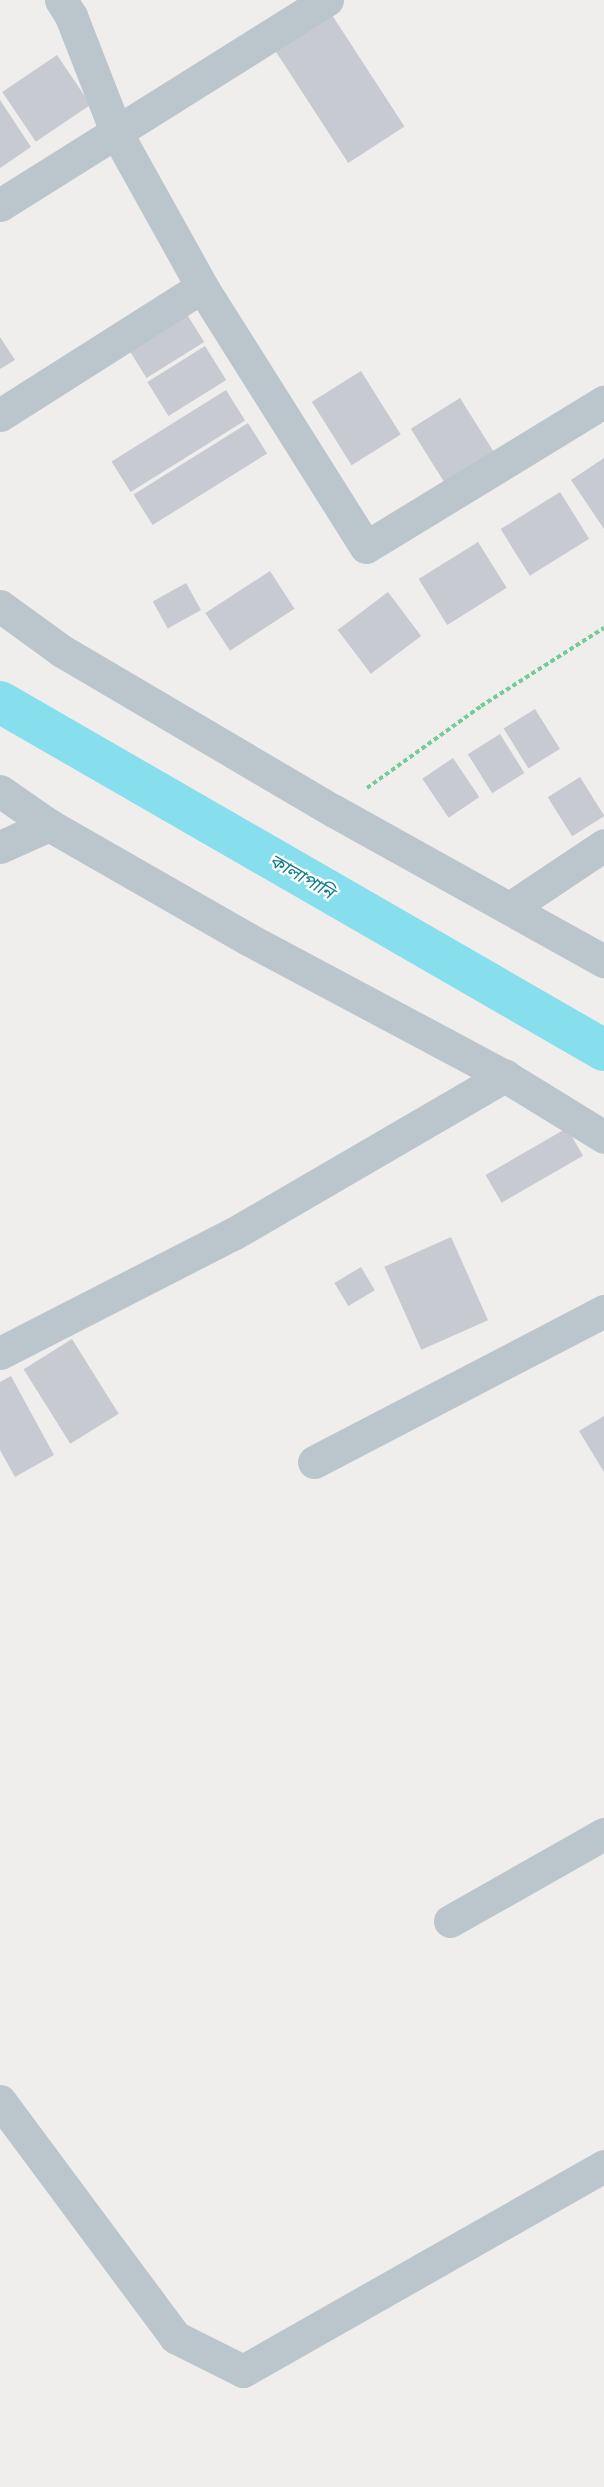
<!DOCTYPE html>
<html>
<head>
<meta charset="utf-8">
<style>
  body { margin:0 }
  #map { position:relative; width:604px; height:2487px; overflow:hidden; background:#f0eded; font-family:Ubuntu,"Noto Sans Bengali",sans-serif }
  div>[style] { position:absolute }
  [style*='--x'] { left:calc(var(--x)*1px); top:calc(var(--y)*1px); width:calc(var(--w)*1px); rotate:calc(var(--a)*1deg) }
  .canal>* { height:42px; margin:-21px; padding:0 21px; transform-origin:21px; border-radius:21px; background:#87deec }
  .building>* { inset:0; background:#c7cad0; transform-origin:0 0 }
  .path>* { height:4px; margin-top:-2px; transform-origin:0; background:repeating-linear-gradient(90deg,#72cc99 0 4.5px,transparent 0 7.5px) }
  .minor>* { height:33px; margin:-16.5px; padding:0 16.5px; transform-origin:16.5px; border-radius:16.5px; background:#bbc6cc }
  span { translate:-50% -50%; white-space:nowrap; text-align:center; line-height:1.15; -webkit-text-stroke:4.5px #fff; paint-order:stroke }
  .water-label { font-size:18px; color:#0d7e90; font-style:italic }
</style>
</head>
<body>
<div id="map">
  <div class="canal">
    <i style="--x:0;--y:702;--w:697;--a:29.95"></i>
  </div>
  <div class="building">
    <i style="left:332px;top:15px;width:133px;height:67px;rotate:57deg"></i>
    <i style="left:57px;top:55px;width:60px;height:66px;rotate:56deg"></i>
    <i style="clip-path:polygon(0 100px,31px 147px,0 168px)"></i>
    <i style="left:183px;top:308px;width:40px;height:68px;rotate:58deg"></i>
    <i style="clip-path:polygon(0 337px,15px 360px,0 369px)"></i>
    <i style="left:205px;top:346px;width:40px;height:68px;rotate:58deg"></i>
    <i style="left:361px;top:371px;width:75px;height:58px;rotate:58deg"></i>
    <i style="left:226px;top:390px;width:36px;height:135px;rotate:58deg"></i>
    <i style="left:460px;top:398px;width:75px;height:58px;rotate:58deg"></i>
    <i style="left:248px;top:423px;width:36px;height:135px;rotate:58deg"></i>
    <i style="clip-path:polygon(604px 458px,604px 529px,571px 480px)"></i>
    <i style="left:560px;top:492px;width:55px;height:70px;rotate:58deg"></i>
    <i style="left:478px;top:542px;width:54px;height:70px;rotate:58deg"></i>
    <i style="left:270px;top:571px;width:45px;height:77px;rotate:57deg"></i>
    <i style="left:186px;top:583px;width:31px;height:38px;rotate:61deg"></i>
    <i style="left:388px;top:592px;width:55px;height:63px;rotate:53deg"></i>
    <i style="left:535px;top:709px;width:47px;height:37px;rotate:58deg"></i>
    <i style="left:500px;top:734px;width:46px;height:38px;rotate:58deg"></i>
    <i style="left:453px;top:758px;width:47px;height:37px;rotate:56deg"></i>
    <i style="left:580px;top:777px;width:46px;height:38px;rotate:58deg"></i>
    <i style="left:567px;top:1128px;width:32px;height:94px;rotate:60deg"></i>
    <i style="left:451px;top:1237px;width:91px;height:73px;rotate:66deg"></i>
    <i style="left:361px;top:1267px;width:27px;height:31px;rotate:59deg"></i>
    <i style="left:72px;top:1339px;width:88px;height:57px;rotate:58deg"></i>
    <i style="clip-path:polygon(11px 1376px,54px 1455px,15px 1477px,0 1450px,0 1382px)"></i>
    <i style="clip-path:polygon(604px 1416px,604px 1472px,579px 1431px)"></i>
  </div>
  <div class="path">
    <i style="--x:367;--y:788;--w:140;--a:-35.7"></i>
    <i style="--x:481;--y:706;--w:146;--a:-32.4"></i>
  </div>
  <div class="minor">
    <i style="--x:61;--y:0;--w:19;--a:58"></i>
    <i style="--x:71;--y:16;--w:127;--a:68.7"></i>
    <i style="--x:117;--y:134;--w:175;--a:60.9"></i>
    <i style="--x:202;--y:287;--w:307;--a:57.8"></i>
    <i style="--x:366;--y:547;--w:279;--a:-31.4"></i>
    <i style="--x:0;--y:205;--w:386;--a:-32.1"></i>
    <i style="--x:0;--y:415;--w:239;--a:-32.4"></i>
    <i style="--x:0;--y:606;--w:77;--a:36"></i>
    <i style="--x:62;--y:651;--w:316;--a:30.5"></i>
    <i style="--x:334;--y:811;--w:309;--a:29.1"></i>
    <i style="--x:0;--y:791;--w:60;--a:34.8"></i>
    <i style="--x:49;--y:825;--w:229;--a:29.8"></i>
    <i style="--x:248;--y:939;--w:291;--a:28.1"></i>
    <i style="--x:505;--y:1076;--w:116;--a:31.6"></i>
    <i style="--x:0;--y:847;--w:54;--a:-24.2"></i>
    <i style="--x:510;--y:908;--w:113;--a:-33.8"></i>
    <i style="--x:0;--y:1353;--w:262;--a:-27.1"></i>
    <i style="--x:233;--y:1234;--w:315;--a:-30.2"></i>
    <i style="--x:314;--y:1462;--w:327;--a:-27.5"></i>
    <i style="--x:450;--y:1921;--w:177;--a:-29.5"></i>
    <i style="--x:0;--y:2101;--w:294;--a:53.4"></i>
    <i style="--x:175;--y:2337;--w:76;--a:26.6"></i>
    <i style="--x:243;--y:2371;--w:415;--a:-29.6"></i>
  </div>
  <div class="water-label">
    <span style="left:302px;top:876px;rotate:30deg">কালাপানি</span>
  </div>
</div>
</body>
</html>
